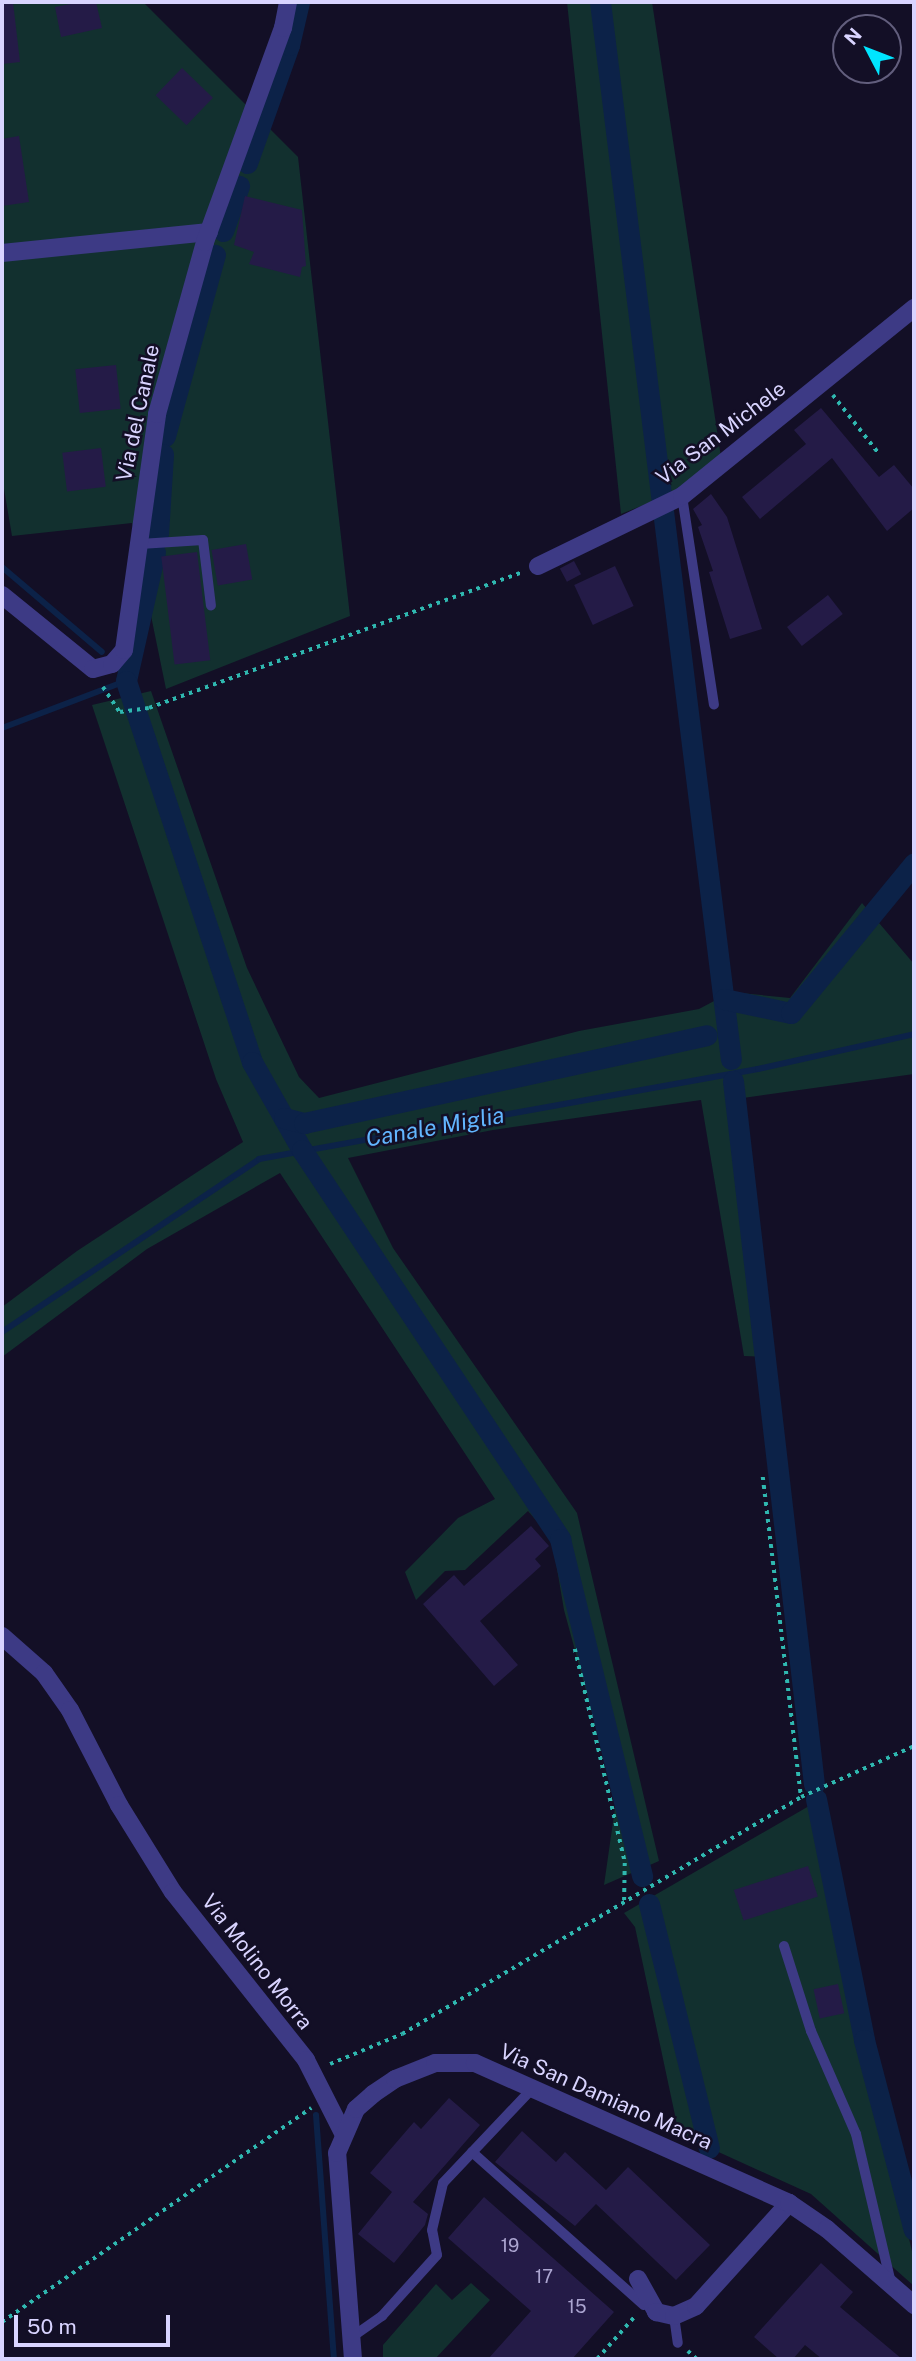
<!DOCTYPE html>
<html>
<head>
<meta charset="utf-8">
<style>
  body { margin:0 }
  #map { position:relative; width:916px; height:2361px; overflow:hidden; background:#130f26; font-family:"Public Sans",sans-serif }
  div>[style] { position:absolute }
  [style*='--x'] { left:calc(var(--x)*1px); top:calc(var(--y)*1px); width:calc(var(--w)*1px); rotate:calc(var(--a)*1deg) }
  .green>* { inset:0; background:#12302f }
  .stream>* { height:6px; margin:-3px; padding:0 3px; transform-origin:3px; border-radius:3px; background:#0c2248 }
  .canal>* { height:21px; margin:-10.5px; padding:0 10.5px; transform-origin:10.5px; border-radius:10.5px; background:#0c2248 }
  .building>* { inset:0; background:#241b47; transform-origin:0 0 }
  .path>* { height:3.5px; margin-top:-1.75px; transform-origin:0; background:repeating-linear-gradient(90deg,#2fb8b0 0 3.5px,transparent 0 8.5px) }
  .lane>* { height:10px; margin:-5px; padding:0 5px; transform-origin:5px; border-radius:5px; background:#3d3a85 }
  .street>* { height:18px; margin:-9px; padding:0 9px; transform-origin:9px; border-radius:9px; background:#3d3a85 }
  span { translate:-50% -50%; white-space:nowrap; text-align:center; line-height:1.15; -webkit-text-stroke:5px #130f26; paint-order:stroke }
  .number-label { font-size:18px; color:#aca6d1 }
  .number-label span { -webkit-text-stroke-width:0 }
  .street-label { font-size:21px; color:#d9d4ff }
  .water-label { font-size:23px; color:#62b6ff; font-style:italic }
  .frame { position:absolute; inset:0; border:4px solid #d9d4ff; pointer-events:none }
  .north { position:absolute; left:832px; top:14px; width:70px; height:70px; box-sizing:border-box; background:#130f26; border:2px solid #625e7d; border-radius:50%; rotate:312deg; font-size:19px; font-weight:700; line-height:28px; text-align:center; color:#d9d4ff }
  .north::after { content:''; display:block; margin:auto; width:24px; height:32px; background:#00e5ff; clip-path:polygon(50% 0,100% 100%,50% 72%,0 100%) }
  .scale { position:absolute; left:14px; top:2315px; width:156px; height:32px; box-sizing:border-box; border:4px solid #d9d4ff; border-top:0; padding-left:9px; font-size:21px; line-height:24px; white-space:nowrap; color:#d9d4ff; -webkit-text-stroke:5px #130f26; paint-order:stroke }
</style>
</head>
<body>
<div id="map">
  <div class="green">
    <i style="clip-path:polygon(2px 2px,143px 2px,298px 157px,350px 616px,166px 689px,132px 523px,12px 536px,2px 477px)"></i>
    <i style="clip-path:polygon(567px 2px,652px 2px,721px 457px,684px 489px,621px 514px)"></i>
    <i style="clip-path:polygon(151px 691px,247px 968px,299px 1077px,319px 1098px,579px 1031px,699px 1009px,731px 992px,790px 998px,862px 903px,914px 964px,914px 1074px,743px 1098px,775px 1357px,744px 1356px,701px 1100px,493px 1130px,348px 1158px,393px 1248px,577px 1513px,659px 1861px,604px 1885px,616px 1801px,564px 1610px,552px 1539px,528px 1511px,465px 1570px,445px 1571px,416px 1600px,405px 1572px,458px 1518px,495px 1499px,280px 1173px,147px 1249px,2px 1357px,2px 1307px,77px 1251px,243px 1142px,216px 1079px,92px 705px)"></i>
    <i style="clip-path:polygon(809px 1806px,914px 2260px,914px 2286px,811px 2194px,679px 2134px,635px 1927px,624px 1913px)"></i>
    <i style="clip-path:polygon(471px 2283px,490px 2300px,435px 2359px,383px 2359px,383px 2345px,436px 2284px,452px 2300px)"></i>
  </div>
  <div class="stream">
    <i style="--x:2;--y:567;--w:131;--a:40.4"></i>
    <i style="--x:2;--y:728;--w:133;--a:-20.8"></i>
    <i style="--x:2;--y:1332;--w:310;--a:-33.9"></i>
    <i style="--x:259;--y:1159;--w:507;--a:-10.22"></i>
    <i style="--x:758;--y:1069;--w:160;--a:-12.6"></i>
    <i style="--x:316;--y:2115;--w:245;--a:85.8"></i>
  </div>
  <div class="canal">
    <i style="--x:600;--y:2;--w:1065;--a:82.94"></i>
    <i style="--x:247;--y:163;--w:125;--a:-70.4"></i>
    <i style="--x:289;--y:45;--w:44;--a:-76.9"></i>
    <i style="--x:223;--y:231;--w:48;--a:-70.4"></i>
    <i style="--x:165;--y:436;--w:188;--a:-74.6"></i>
    <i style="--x:158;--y:534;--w:80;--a:-86.4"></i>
    <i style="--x:155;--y:552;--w:132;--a:102.7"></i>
    <i style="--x:126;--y:681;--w:401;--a:71.7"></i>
    <i style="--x:252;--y:1062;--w:101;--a:60.4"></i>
    <i style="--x:302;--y:1150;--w:467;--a:56.4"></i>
    <i style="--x:560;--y:1539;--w:347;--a:76.3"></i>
    <i style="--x:724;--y:999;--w:68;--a:11.8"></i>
    <i style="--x:791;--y:1013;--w:194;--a:-50.6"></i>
    <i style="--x:733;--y:1081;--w:708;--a:83.43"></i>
    <i style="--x:284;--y:1118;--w:21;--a:14"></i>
    <i style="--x:304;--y:1123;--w:412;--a:-12.3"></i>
    <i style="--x:816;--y:1799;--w:246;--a:78.7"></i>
    <i style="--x:864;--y:2040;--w:196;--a:75.3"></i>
    <i style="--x:649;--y:1904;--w:251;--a:76.2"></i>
  </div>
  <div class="building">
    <i style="clip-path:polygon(2px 2px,13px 2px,20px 62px,2px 64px)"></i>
    <i style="clip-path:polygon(81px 2px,96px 2px,102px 28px,61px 37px,55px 7px)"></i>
    <i style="left:182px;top:68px;width:43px;height:38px;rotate:44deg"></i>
    <i style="clip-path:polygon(19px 136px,29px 202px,2px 206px,2px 139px)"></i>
    <i style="clip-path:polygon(245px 196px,302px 210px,306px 266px,302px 267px,300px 277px,249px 264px,254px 252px,234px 245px)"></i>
    <i style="left:116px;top:365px;width:44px;height:41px;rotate:84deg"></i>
    <i style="clip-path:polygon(821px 408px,879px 477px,894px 465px,914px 489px,914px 508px,887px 531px,832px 458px,760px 519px,742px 497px,806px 444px,794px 430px)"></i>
    <i style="left:101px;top:448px;width:39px;height:39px;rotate:83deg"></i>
    <i style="clip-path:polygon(711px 494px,727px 517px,762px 629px,730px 639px,709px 572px,713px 571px,698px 527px,702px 525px,693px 509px)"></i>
    <i style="left:246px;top:544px;width:36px;height:35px;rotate:80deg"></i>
    <i style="left:197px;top:552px;width:109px;height:36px;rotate:83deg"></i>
    <i style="left:574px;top:561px;width:15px;height:16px;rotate:62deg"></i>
    <i style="left:615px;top:566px;width:44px;height:45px;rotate:65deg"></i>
    <i style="left:828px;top:595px;width:24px;height:52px;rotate:52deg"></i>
    <i style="clip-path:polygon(531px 1526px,549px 1546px,535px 1559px,541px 1566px,480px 1621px,518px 1665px,494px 1686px,423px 1604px,454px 1575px,464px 1586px)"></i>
    <i style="left:808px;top:1866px;width:32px;height:78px;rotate:72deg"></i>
    <i style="left:838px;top:1984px;width:30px;height:25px;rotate:78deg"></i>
    <i style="clip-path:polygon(449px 2098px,480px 2125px,413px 2202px,428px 2214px,425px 2225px,394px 2263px,358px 2234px,392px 2192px,370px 2173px,414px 2122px,421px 2129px)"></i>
    <i style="clip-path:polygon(522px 2131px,556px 2162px,565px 2152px,606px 2190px,628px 2167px,710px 2245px,676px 2280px,596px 2204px,575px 2226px,495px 2162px)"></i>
    <i style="clip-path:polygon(484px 2197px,614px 2312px,572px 2359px,488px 2359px,531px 2311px,448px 2238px)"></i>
    <i style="clip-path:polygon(821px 2263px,853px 2292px,840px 2307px,902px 2359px,822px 2359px,805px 2345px,793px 2359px,779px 2359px,754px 2337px)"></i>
  </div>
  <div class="path">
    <i style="--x:833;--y:395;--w:76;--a:51.9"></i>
    <i style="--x:103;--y:687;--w:30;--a:56"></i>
    <i style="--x:120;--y:712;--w:29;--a:-8"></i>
    <i style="--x:149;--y:708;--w:398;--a:-20"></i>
    <i style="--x:763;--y:1477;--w:322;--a:83.2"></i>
    <i style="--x:575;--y:1649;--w:220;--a:76.8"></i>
    <i style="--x:625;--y:1863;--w:39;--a:91"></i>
    <i style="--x:330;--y:2064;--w:78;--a:-22.6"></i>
    <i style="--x:402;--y:2034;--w:464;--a:-30.7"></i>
    <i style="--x:801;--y:1797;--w:124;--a:-24.3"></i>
    <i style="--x:2;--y:2322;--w:376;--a:-34.7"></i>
    <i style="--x:688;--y:2351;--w:12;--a:42"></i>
    <i style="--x:597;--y:2359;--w:59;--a:-48.4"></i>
  </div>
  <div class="lane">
    <i style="--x:682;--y:496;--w:211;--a:81.3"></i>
    <i style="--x:140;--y:544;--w:63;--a:-3.6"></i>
    <i style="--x:203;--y:540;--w:66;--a:83.1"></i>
    <i style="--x:784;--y:1946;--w:89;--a:72.4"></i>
    <i style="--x:811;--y:2031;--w:112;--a:66.4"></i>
    <i style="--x:856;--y:2134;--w:153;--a:76.8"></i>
    <i style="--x:472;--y:2152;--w:230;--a:41.7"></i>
    <i style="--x:674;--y:2316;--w:27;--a:82"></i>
    <i style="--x:352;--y:2337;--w:37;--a:-35"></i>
    <i style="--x:382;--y:2316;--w:82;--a:-48"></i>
    <i style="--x:437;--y:2255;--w:25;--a:-101"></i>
    <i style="--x:432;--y:2230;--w:48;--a:-76.8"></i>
    <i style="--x:443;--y:2183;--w:128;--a:-46.6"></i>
  </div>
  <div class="street">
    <i style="--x:2;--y:253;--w:208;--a:-5.8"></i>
    <i style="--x:538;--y:566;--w:160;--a:-25.9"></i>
    <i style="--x:682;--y:496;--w:299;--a:-39"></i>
    <i style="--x:2;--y:595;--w:117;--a:39.1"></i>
    <i style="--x:93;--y:669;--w:20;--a:-15"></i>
    <i style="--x:112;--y:664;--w:18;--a:-49"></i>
    <i style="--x:124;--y:650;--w:238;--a:-82"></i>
    <i style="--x:157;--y:414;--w:179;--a:-74.4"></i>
    <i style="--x:205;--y:242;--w:228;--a:-70"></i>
    <i style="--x:283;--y:28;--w:26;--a:-79"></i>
    <i style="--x:2;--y:1636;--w:56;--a:41.4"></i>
    <i style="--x:44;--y:1673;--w:45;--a:54.9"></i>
    <i style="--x:70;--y:1710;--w:107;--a:62.7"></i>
    <i style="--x:119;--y:1805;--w:102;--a:58.2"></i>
    <i style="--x:173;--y:1892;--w:214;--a:51.6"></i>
    <i style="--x:306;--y:2060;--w:82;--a:63.1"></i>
    <i style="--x:638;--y:2279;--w:38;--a:61"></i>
    <i style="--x:656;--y:2312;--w:18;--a:13"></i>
    <i style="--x:674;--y:2316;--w:24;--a:-24"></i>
    <i style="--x:696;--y:2306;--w:139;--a:-47.9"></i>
    <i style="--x:353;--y:2359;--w:207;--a:-94.4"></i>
    <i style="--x:337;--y:2153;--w:48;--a:-66.6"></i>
    <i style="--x:356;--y:2109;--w:23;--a:-41"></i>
    <i style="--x:373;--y:2094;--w:27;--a:-34"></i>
    <i style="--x:395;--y:2079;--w:43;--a:-21.8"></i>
    <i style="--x:435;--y:2063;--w:40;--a:0"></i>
    <i style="--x:475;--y:2063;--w:344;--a:24"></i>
    <i style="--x:789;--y:2203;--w:46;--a:34.4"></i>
    <i style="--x:827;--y:2229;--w:116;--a:41.1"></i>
  </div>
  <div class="number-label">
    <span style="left:510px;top:2246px">19</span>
    <span style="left:544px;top:2277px">17</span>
    <span style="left:577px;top:2307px">15</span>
  </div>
  <div class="street-label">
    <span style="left:138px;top:413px;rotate:-78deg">Via del Canale</span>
    <span style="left:721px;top:433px;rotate:-37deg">Via San Michele</span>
    <span style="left:257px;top:1962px;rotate:52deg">Via Molino Morra</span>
    <span style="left:606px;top:2097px;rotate:24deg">Via San Damiano Macra</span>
  </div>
  <div class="water-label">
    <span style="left:435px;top:1127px;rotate:-10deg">Canale Miglia</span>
  </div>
  <div class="frame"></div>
  <div class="north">N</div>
  <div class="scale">50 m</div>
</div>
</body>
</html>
